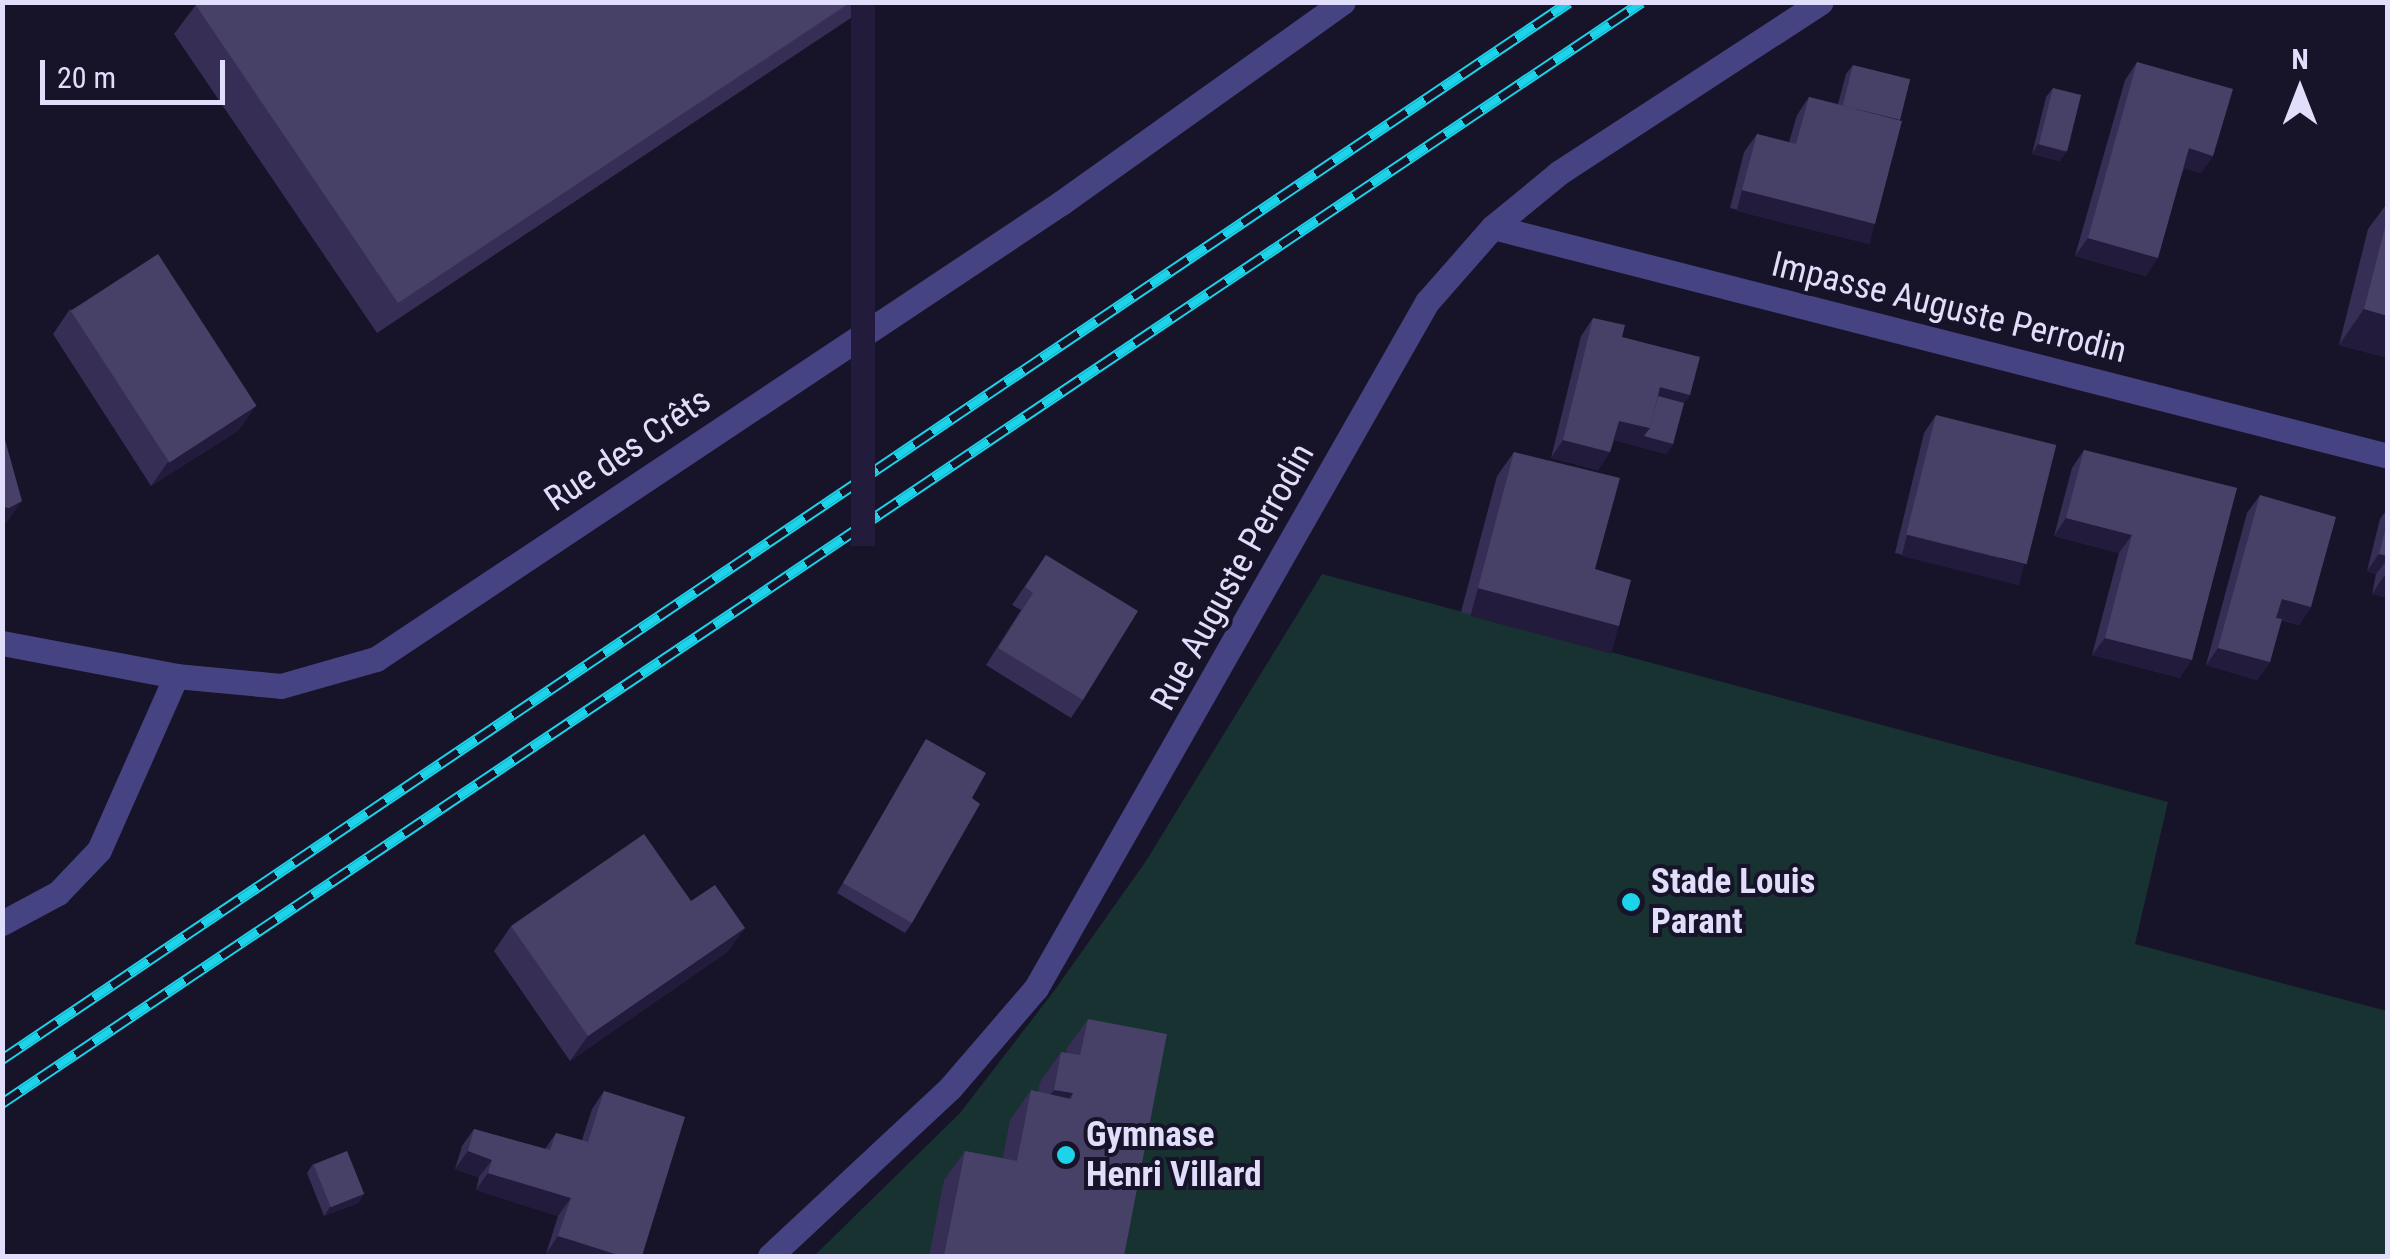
<!DOCTYPE html>
<html>
<head>
<meta charset="utf-8">
<style>
  body { margin:0 }
  #map { position:relative; width:2390px; height:1259px; overflow:hidden; background:#171328; font-family:"Roboto Condensed",sans-serif }
  div>[style] { position:absolute }
  [style*='--x'] { left:calc(var(--x)*1px); top:calc(var(--y)*1px); width:calc(var(--w)*1px); rotate:calc(var(--a)*1deg) }
  .green>* { inset:0; background:#173231 }
  .minor>* { height:25px; margin:-12.5px; padding:0 12.5px; transform-origin:12.5px; border-radius:12.5px; background:#464383 }
  .tertiary>* { height:25px; margin:-12.5px; padding:0 12.5px; transform-origin:12.5px; border-radius:12.5px; background:#464383 }
  .rail>* { height:11px; margin-top:-5.5px; transform-origin:0; background:repeating-linear-gradient(90deg,#171328 0 22px,#1cd3ea 0 44px); box-sizing:border-box; border-block:2px solid #1cd3ea }
  .wall>* { inset:0; background:#362e55 }
  .shaded-wall>* { inset:0; background:#221b3b; transform-origin:0 0 }
  .building>* { inset:0; background:#484167; transform-origin:0 0 }
  .dots>* { width:28px; height:28px; translate:-50% -50%; box-sizing:border-box; border:5px solid #171328; border-radius:50% }
  span { translate:-50% -50%; white-space:nowrap; text-align:center; line-height:1.15; -webkit-text-stroke:8px #171328; paint-order:stroke }
  .street-label { font-size:35px; color:#e1defc }
  .poi-label { font-size:35px; color:#e1defc; font-weight:700 }
  .left { translate:0 -50%; text-align:left }
  .frame { position:absolute; inset:0; border:5px solid #e1defc; pointer-events:none }
  .north { position:absolute; left:2250px; top:40px; width:100px; height:100px; -webkit-text-stroke:8px #171328; paint-order:stroke; rotate:0deg; font-size:28px; font-weight:700; line-height:40px; text-align:center; color:#e1defc }
  .north::after { content:''; display:block; margin:auto; width:35px; height:45px; background:#e1defc; clip-path:polygon(50% 0,100% 100%,50% 72%,0 100%) }
  .scale { position:absolute; left:40px; top:60px; width:185px; height:45px; box-sizing:border-box; border:5px solid #e1defc; border-top:0; padding-left:12px; font-size:30px; line-height:35px; white-space:nowrap; color:#e1defc; -webkit-text-stroke:8px #171328; paint-order:stroke }
</style>
</head>
<body>
<div id="map">
  <div class="green">
    <i style="clip-path:polygon(1322px 574px,2168px 802px,2135px 944px,2387px 1011px,2387px 1256px,814px 1256px,960px 1113px,1054px 991px,1146px 861px)"></i>
  </div>
  <div class="minor">
    <i style="--x:1493;--y:227;--w:924;--a:14.35"></i>
    <i style="--x:2;--y:643;--w:177;--a:10.7"></i>
    <i style="--x:770;--y:1256;--w:246;--a:-43"></i>
    <i style="--x:950;--y:1088;--w:132;--a:-49.3"></i>
    <i style="--x:1036;--y:988;--w:790;--a:-60.32"></i>
    <i style="--x:1427;--y:302;--w:100;--a:-48.7"></i>
    <i style="--x:1493;--y:227;--w:87;--a:-39.4"></i>
    <i style="--x:1560;--y:172;--w:311;--a:-33.1"></i>
  </div>
  <div class="tertiary">
    <i style="--x:2;--y:923;--w:64;--a:-28.2"></i>
    <i style="--x:58;--y:893;--w:59;--a:-46.4"></i>
    <i style="--x:99;--y:850;--w:190;--a:-66.1"></i>
    <i style="--x:176;--y:676;--w:105;--a:5.4"></i>
    <i style="--x:281;--y:686;--w:99;--a:-15.9"></i>
    <i style="--x:376;--y:659;--w:823;--a:-33.65"></i>
    <i style="--x:1061;--y:203;--w:346;--a:-35.5"></i>
  </div>
  <div class="rail">
    <i style="--x:2;--y:1059;--w:1890;--a:-34"></i>
    <i style="--x:2;--y:1103;--w:1975;--a:-33.88"></i>
  </div>
  <div class="wall">
    <i style="clip-path:polygon(198px 2px,875px 2px,377px 333px,174px 34px)"></i>
    <i style="clip-path:polygon(2137px 62px,2213px 156px,2201px 173px,2184px 168px,2146px 276px,2075px 256px,2125px 80px)"></i>
    <i style="clip-path:polygon(1853px 65px,1863px 242px,1730px 208px,1744px 152px,1757px 134px,1789px 142px,1797px 115px,1809px 97px,1838px 104px,1846px 74px)"></i>
    <i style="clip-path:polygon(2053px 88px,2066px 152px,2060px 161px,2032px 154px,2046px 97px)"></i>
    <i style="clip-path:polygon(2388px 202px,2388px 358px,2339px 345px,2368px 229px)"></i>
    <i style="clip-path:polygon(70px 309px,239px 430px,151px 486px,53px 334px)"></i>
    <i style="clip-path:polygon(1593px 318px,1622px 337px,1690px 395px,1684px 403px,1673px 444px,1666px 454px,1614px 440px,1610px 452px,1598px 470px,1551px 458px,1581px 336px)"></i>
    <i style="clip-path:polygon(1936px 415px,2011px 582px,1895px 553px,1924px 433px)"></i>
    <i style="clip-path:polygon(2084px 450px,2237px 488px,2180px 678px,2092px 655px,2119px 553px,2054px 536px,2072px 468px)"></i>
    <i style="clip-path:polygon(1514px 452px,1595px 569px,1619px 626px,1602px 650px,1461px 612px,1497px 476px)"></i>
    <i style="clip-path:polygon(2260px 495px,2311px 607px,2299px 625px,2281px 620px,2270px 662px,2257px 680px,2206px 665px,2247px 513px)"></i>
    <i style="clip-path:polygon(2388px 508px,2388px 598px,2372px 594px,2376px 574px,2367px 571px,2380px 519px)"></i>
    <i style="clip-path:polygon(1046px 555px,1083px 700px,1071px 718px,986px 665px,1021px 610px,1012px 605px)"></i>
    <i style="clip-path:polygon(926px 739px,912px 923px,905px 933px,837px 893px)"></i>
    <i style="clip-path:polygon(691px 901px,745px 928px,727px 952px,570px 1061px,494px 951px,511px 926px)"></i>
    <i style="clip-path:polygon(1088px 1019px,1124px 1256px,929px 1256px,944px 1180px,965px 1151px,1003px 1158px,1010px 1120px,1031px 1090px,1038px 1092px,1040px 1082px,1061px 1052px,1066px 1053px,1067px 1048px)"></i>
    <i style="clip-path:polygon(604px 1091px,685px 1117px,546px 1254px,558px 1216px,476px 1190px,479px 1177px,455px 1169px,462px 1146px,474px 1129px,545px 1149px,556px 1133px,582px 1140px,592px 1109px)"></i>
    <i style="clip-path:polygon(313px 1164px,364px 1194px,358px 1203px,324px 1216px,307px 1173px)"></i>
  </div>
  <div class="shaded-wall">
    <i style="left:851px;top:2px;width:24px;height:544px"></i>
    <i style="clip-path:polygon(2038px 144px,2066px 152px,2060px 161px,2032px 154px)"></i>
    <i style="clip-path:polygon(2189px 148px,2213px 156px,2201px 173px,2177px 166px)"></i>
    <i style="left:1742px;top:190px;width:137px;height:22px;rotate:14deg"></i>
    <i style="clip-path:polygon(2088px 238px,2158px 258px,2146px 276px,2075px 256px)"></i>
    <i style="clip-path:polygon(2364px 309px,2388px 316px,2388px 358px,2339px 345px)"></i>
    <i style="clip-path:polygon(1660px 387px,1690px 395px,1677px 413px,1652px 406px)"></i>
    <i style="clip-path:polygon(256px 406px,239px 430px,151px 486px,168px 462px)"></i>
    <i style="clip-path:polygon(1619px 421px,1650px 428px,1673px 444px,1666px 454px,1606px 438px)"></i>
    <i style="clip-path:polygon(1563px 440px,1610px 452px,1598px 470px,1551px 458px)"></i>
    <i style="clip-path:polygon(22px 501px,5px 525px,2px 527px,2px 507px)"></i>
    <i style="clip-path:polygon(2066px 518px,2132px 535px,2119px 553px,2054px 536px)"></i>
    <i style="left:1907px;top:535px;width:121px;height:22px;rotate:14deg"></i>
    <i style="clip-path:polygon(2379px 554px,2388px 556px,2388px 559px,2376px 574px,2367px 571px)"></i>
    <i style="clip-path:polygon(2384px 576px,2388px 577px,2388px 598px,2372px 594px)"></i>
    <i style="left:1478px;top:588px;width:146px;height:29px;rotate:15deg"></i>
    <i style="clip-path:polygon(2282px 599px,2311px 607px,2299px 625px,2270px 616px)"></i>
    <i style="clip-path:polygon(2105px 638px,2192px 660px,2180px 678px,2092px 655px)"></i>
    <i style="clip-path:polygon(2218px 648px,2270px 662px,2257px 680px,2206px 665px)"></i>
    <i style="clip-path:polygon(745px 928px,727px 952px,570px 1061px,588px 1036px)"></i>
    <i style="clip-path:polygon(1054px 1090px,1073px 1093px,1052px 1123px,1033px 1120px)"></i>
    <i style="clip-path:polygon(468px 1151px,492px 1160px,479px 1177px,455px 1169px)"></i>
    <i style="clip-path:polygon(488px 1173px,571px 1198px,558px 1216px,476px 1190px)"></i>
    <i style="clip-path:polygon(364px 1194px,358px 1203px,324px 1216px,330px 1207px)"></i>
    <i style="clip-path:polygon(558px 1236px,621px 1256px,553px 1256px,546px 1254px)"></i>
  </div>
  <div class="building">
    <i style="clip-path:polygon(198px 2px,851px 2px,398px 303px,195px 4px)"></i>
    <i style="clip-path:polygon(2137px 62px,2233px 89px,2213px 156px,2189px 148px,2158px 258px,2088px 238px)"></i>
    <i style="left:1853px;top:65px;width:59px;height:42px;rotate:14deg"></i>
    <i style="left:2053px;top:88px;width:29px;height:58px;rotate:14deg"></i>
    <i style="clip-path:polygon(1809px 97px,1902px 121px,1875px 224px,1742px 190px,1757px 134px,1796px 144px)"></i>
    <i style="clip-path:polygon(2388px 216px,2388px 316px,2364px 309px)"></i>
    <i style="left:158px;top:254px;width:181px;height:104px;rotate:57deg"></i>
    <i style="clip-path:polygon(1593px 318px,1625px 325px,1622px 337px,1700px 357px,1690px 395px,1660px 387px,1650px 428px,1619px 421px,1610px 452px,1563px 440px)"></i>
    <i style="clip-path:polygon(1658px 396px,1684px 403px,1673px 444px,1644px 436px,1650px 428px)"></i>
    <i style="left:1936px;top:415px;width:124px;height:123px;rotate:14deg"></i>
    <i style="clip-path:polygon(2px 429px,22px 501px,9px 508px,2px 507px)"></i>
    <i style="clip-path:polygon(2084px 450px,2237px 488px,2192px 660px,2105px 638px,2132px 535px,2066px 518px)"></i>
    <i style="clip-path:polygon(1514px 452px,1620px 478px,1595px 569px,1631px 580px,1619px 626px,1478px 588px)"></i>
    <i style="clip-path:polygon(2260px 495px,2336px 517px,2311px 607px,2282px 599px,2276px 618px,2282px 619px,2270px 662px,2218px 648px)"></i>
    <i style="clip-path:polygon(2388px 520px,2388px 556px,2379px 554px)"></i>
    <i style="clip-path:polygon(1046px 555px,1138px 611px,1083px 700px,998px 648px,1033px 593px,1025px 587px)"></i>
    <i style="clip-path:polygon(926px 739px,986px 773px,972px 798px,980px 804px,912px 923px,843px 883px)"></i>
    <i style="clip-path:polygon(644px 834px,691px 901px,715px 885px,745px 928px,588px 1036px,511px 926px)"></i>
    <i style="clip-path:polygon(1088px 1019px,1167px 1034px,1124px 1256px,944px 1256px,965px 1151px,1017px 1161px,1031px 1090px,1071px 1099px,1073px 1093px,1054px 1090px,1061px 1052px,1080px 1055px)"></i>
    <i style="clip-path:polygon(604px 1091px,685px 1117px,642px 1256px,621px 1256px,558px 1236px,571px 1198px,488px 1173px,492px 1160px,468px 1151px,474px 1129px,550px 1150px,556px 1133px,588px 1142px)"></i>
    <i style="left:347px;top:1151px;width:46px;height:36px;rotate:68deg"></i>
  </div>
  <div class="dots">
    <i style="left:1631px;top:902px;background:#1cd3ea"></i>
    <i style="left:1066px;top:1155px;background:#1cd3ea"></i>
  </div>
  <div class="street-label">
    <span style="left:1949px;top:308px;rotate:14deg">Impasse Auguste Perrodin</span>
    <span style="left:628px;top:450px;rotate:-34deg">Rue des Crêts</span>
    <span style="left:1233px;top:577px;rotate:-61deg">Rue Auguste Perrodin</span>
  </div>
  <div class="poi-label">
    <span class="left" style="left:1651px;top:902px">Stade Louis<br>Parant</span>
    <span class="left" style="left:1086px;top:1155px">Gymnase<br>Henri Villard</span>
  </div>
  <div class="frame"></div>
  <div class="north">N</div>
  <div class="scale">20 m</div>
</div>
</body>
</html>
